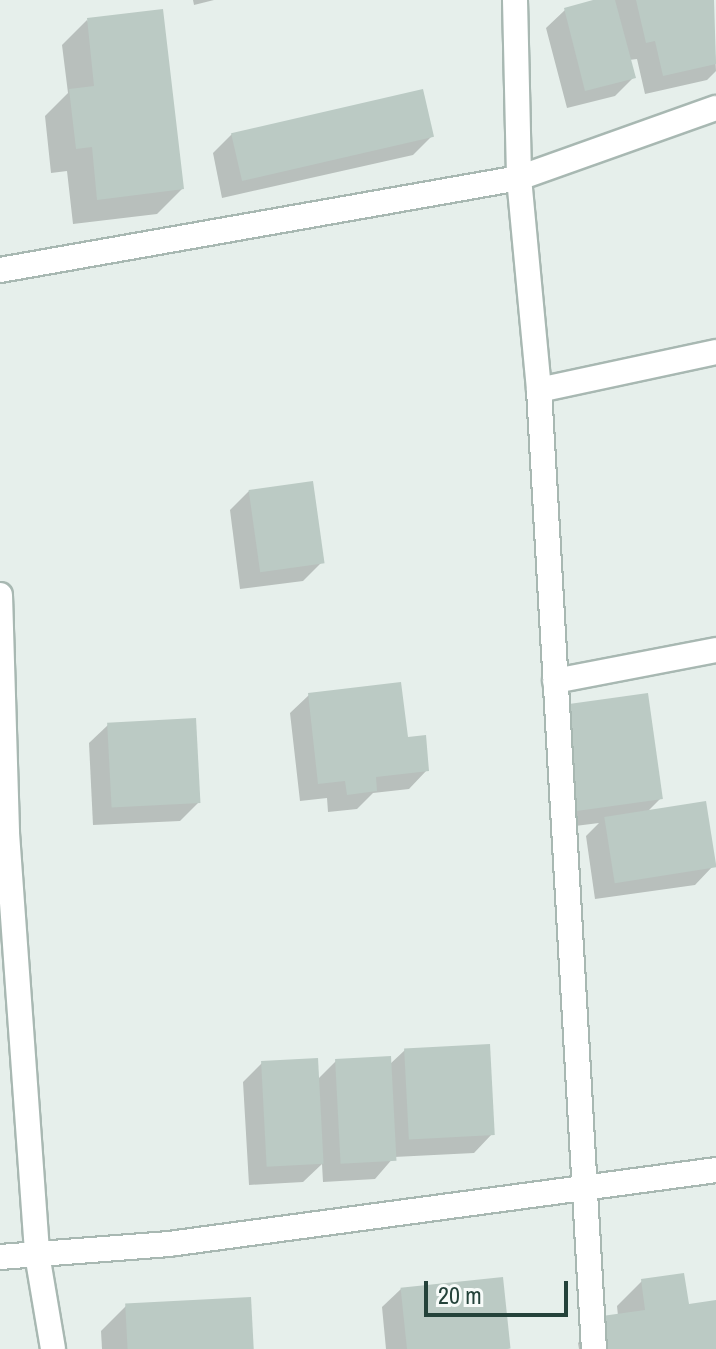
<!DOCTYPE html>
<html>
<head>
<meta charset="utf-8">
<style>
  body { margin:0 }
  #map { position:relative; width:716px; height:1349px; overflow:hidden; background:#e6efeb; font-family:"Archivo Narrow",sans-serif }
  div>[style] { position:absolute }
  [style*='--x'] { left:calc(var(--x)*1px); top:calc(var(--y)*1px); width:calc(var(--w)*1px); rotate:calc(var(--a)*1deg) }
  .shadow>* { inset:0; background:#0003 }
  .building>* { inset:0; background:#bbcac4; transform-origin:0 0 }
  .roads { filter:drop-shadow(2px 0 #a8b8b2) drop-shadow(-2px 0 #a8b8b2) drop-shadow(0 2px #a8b8b2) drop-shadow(0 -2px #a8b8b2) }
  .minor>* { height:24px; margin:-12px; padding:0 12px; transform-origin:12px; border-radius:12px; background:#fff }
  span { translate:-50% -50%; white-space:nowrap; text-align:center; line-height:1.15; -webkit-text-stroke:6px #f7fbf9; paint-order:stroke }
  .scale { position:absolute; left:424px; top:1281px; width:144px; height:36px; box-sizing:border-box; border:4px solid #24423a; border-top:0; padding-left:10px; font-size:24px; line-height:28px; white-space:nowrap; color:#24423a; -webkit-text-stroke:6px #f7fbf9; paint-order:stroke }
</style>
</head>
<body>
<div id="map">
  <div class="shadow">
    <i style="clip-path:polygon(193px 0,214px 0,194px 5px)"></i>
    <i style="clip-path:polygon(601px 0,712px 0,716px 71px,707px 80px,645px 94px,637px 59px,629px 60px,634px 77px,615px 96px,567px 108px,546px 28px,565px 10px)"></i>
    <i style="clip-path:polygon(87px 20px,182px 189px,157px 214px,73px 224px,67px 171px,51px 173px,45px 116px,68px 93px,62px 45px)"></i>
    <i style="clip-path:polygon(232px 134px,431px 137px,413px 155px,222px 198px,213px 153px)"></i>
    <i style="clip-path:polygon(249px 491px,322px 562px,303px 581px,240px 589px,230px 510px)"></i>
    <i style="clip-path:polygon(309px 695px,406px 739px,427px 770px,409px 789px,373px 793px,357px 809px,328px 812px,327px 798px,300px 801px,290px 713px)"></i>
    <i style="clip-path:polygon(562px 707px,661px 798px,648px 811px,713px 866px,695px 885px,595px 899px,586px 836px,599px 823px,559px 828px,544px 726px)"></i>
    <i style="clip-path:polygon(108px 725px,199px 802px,180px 821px,93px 825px,89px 743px)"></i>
    <i style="clip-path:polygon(405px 1050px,492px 1134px,474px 1153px,394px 1157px,375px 1179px,323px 1182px,322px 1164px,303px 1182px,249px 1185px,243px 1082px,262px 1063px,317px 1080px,336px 1061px,389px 1065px)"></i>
    <i style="clip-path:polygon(642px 1281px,687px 1306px,716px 1302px,716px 1349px,579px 1349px,578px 1343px,603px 1318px,618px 1316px,617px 1306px)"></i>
    <i style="clip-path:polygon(401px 1289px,508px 1349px,386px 1349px,382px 1307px)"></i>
    <i style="clip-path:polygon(126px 1306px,252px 1349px,102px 1349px,101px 1331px)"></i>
  </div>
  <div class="building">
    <i style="clip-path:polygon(593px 0,615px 0,636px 78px,585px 91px,564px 8px)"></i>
    <i style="clip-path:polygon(636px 0,714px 0,716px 64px,663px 76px,655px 41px,646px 43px)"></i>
    <i style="clip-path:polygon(163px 9px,184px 189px,97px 200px,92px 147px,76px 149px,69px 89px,94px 86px,87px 18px)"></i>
    <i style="left:423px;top:89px;width:49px;height:197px;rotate:77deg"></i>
    <i style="left:313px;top:481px;width:83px;height:65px;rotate:82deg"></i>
    <i style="clip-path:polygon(401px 682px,408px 737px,426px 735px,429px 771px,376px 777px,377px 791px,347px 795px,345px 781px,318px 784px,308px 693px)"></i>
    <i style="left:648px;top:693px;width:107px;height:87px;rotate:82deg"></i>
    <i style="left:196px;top:718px;width:85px;height:89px;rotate:87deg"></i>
    <i style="left:706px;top:801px;width:67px;height:103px;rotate:81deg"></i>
    <i style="left:490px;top:1044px;width:91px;height:86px;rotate:87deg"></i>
    <i style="left:391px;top:1056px;width:105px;height:56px;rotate:87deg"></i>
    <i style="left:318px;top:1058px;width:106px;height:57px;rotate:87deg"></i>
    <i style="clip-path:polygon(684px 1273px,689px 1304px,716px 1300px,716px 1349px,607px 1349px,602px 1316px,645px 1310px,641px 1279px)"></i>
    <i style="left:503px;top:1277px;width:72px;height:103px;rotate:84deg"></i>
    <i style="left:251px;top:1297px;width:52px;height:126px;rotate:87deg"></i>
  </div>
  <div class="roads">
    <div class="minor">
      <i style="--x:515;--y:0;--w:178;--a:88.7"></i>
      <i style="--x:519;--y:178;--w:213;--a:84.6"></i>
      <i style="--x:539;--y:390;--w:961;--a:86.72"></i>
      <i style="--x:0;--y:270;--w:527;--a:-10.05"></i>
      <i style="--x:519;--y:178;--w:209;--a:-19.6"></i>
      <i style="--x:539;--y:390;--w:181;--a:-12.1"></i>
      <i style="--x:0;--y:595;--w:238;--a:88.3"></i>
      <i style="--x:7;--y:833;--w:422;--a:85.9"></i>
      <i style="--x:37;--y:1254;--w:96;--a:80.4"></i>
      <i style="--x:555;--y:681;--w:164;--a:-10.9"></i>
      <i style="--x:0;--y:1257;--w:169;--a:-4.4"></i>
      <i style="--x:169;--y:1244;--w:552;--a:-7.7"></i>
    </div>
  </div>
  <div class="scale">20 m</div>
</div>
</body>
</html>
